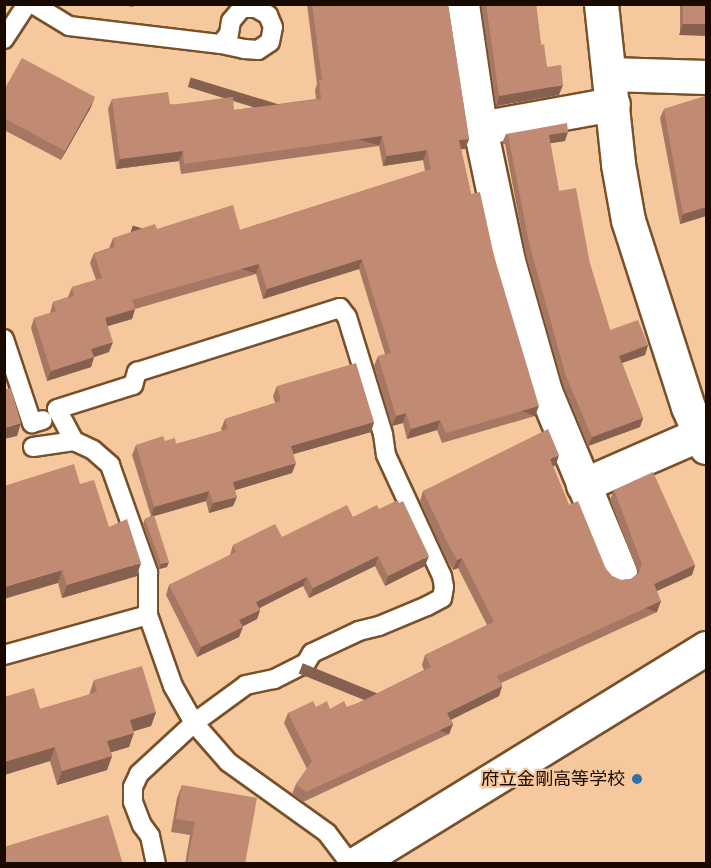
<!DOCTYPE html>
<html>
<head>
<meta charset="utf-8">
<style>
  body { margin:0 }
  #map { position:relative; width:711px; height:868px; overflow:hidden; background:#f5c89e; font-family:"Nunito Sans","Noto Sans JP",sans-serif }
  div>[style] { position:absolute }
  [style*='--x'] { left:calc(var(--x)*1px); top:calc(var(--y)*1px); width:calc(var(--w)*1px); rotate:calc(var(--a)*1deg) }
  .roads { filter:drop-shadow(2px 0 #77512a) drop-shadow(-2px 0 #77512a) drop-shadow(0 2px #77512a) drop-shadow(0 -2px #77512a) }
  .lane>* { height:18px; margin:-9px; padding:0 9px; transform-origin:9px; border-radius:9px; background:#fff }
  .street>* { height:33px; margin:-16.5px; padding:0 16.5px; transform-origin:16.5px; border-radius:16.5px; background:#fff }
  .secondary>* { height:33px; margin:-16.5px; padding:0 16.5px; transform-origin:16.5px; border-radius:16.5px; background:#fff }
  .wall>* { inset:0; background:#a67863; transform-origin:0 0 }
  .shaded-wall>* { inset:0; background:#876150; transform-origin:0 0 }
  .building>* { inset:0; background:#c18b73; transform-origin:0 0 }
  .dots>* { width:16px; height:16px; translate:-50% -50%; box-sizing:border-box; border:3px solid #f5c89e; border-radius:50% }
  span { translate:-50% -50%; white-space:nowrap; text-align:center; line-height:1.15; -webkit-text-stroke:4.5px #f5c89e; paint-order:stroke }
  .poi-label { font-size:18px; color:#190a00 }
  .right { translate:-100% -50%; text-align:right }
  .frame { position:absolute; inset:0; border:6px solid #190a00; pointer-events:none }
</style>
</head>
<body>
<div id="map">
  <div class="roads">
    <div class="lane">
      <i style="--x:33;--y:4;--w:42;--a:31.4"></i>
      <i style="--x:69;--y:26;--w:153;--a:6.8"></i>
      <i style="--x:221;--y:44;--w:24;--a:12"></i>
      <i style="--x:244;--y:49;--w:14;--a:4"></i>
      <i style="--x:258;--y:50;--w:14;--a:-34"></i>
      <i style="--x:270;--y:42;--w:15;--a:-79"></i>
      <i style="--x:273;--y:27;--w:13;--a:-113"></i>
      <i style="--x:268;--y:15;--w:14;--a:-150"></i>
      <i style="--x:256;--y:8;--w:14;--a:180"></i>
      <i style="--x:242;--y:8;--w:17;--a:130"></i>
      <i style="--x:231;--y:21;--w:13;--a:99"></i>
      <i style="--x:229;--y:34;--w:13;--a:129"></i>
      <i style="--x:4;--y:39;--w:42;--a:-56.7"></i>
      <i style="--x:4;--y:339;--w:89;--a:71.6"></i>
      <i style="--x:32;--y:423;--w:11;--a:-15"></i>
      <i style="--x:74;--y:441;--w:36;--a:-118"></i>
      <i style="--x:57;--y:409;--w:80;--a:-17.5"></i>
      <i style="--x:133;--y:385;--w:14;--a:-73"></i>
      <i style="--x:137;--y:372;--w:213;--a:-17.5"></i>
      <i style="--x:340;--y:308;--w:11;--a:52"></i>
      <i style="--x:347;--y:317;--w:122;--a:72.9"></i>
      <i style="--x:383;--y:434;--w:21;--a:82"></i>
      <i style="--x:386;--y:455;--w:133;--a:65.2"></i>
      <i style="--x:442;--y:576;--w:11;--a:80"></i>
      <i style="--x:444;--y:587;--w:11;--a:100"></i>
      <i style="--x:442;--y:598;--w:17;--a:152"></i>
      <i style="--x:427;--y:606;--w:52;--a:157.4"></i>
      <i style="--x:379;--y:626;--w:21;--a:166"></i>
      <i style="--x:359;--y:631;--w:52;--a:154.9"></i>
      <i style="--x:312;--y:653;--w:12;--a:121"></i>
      <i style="--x:306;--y:663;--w:36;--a:153"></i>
      <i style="--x:274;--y:679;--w:29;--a:168"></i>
      <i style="--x:246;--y:685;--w:64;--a:143.8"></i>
      <i style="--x:194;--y:723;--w:75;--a:137.2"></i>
      <i style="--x:139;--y:774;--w:14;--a:115"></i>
      <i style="--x:133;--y:787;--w:15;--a:90"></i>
      <i style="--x:133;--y:802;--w:25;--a:69"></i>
      <i style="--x:142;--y:825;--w:14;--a:54"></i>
      <i style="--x:150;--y:836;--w:29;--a:78"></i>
      <i style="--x:33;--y:447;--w:41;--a:-8.3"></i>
      <i style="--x:74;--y:441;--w:21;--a:25"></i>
      <i style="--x:93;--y:450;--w:23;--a:41"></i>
      <i style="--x:110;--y:465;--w:114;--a:70.4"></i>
      <i style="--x:148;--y:572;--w:43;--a:90"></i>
      <i style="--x:148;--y:615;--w:75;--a:70.6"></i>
      <i style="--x:173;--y:686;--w:43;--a:60.4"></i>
      <i style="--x:194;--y:723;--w:52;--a:48.9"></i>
      <i style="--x:228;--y:762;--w:122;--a:35.6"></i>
      <i style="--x:327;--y:833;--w:39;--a:53"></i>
      <i style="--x:4;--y:655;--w:149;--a:-15.5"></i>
    </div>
    <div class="street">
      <i style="--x:462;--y:4;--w:125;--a:81.7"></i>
      <i style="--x:480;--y:128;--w:136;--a:78.1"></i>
      <i style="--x:508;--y:261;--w:135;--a:74.1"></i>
      <i style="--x:545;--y:391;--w:196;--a:67.5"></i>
      <i style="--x:609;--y:74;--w:97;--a:1.8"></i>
      <i style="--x:480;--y:128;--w:135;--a:-10.2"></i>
      <i style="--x:583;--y:485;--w:128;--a:-23.6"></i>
    </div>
    <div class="secondary">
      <i style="--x:601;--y:4;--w:161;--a:83.9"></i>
      <i style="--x:618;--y:164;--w:57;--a:79.9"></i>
      <i style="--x:628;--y:220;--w:196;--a:72.2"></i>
      <i style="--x:688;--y:407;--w:44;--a:65.8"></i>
      <i style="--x:355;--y:864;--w:412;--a:-31.6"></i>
    </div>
  </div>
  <div class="wall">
    <i style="clip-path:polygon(117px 4px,134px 4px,133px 7px)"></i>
    <i style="clip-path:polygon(307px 4px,448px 4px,469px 139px,465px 149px,461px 149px,471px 194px,494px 256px,535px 416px,442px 443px,437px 430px,407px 439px,403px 423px,392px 426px,374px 366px,378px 356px,385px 354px,359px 269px,263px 299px,256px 274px,135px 309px,132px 319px,108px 326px,109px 352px,94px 357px,91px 367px,47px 381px,31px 328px,34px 318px,50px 313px,53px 302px,68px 297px,72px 287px,96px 280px,90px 263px,94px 253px,109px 248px,113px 238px,157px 229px,240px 230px,425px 171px,423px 160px,383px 166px,379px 146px,181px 174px,179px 161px,116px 169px,108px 109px,112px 99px,234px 110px,316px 99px,315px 90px,317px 84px)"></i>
    <i style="clip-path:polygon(481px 4px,536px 4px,541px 45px,547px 67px,559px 95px,496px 106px)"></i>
    <i style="left:680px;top:4px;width:26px;height:31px"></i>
    <i style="clip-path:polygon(4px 90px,91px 107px,61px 160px,4px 130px)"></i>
    <i style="clip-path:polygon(706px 96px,706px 216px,680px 224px,660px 118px,664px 109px)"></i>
    <i style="clip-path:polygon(506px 134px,565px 141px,550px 143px,559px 191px,590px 264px,610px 330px,648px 345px,645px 355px,622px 363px,643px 418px,640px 427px,588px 446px,563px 385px,526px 256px,505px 144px,502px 143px)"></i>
    <i style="clip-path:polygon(277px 386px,374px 422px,371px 432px,293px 454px,292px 473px,235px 490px,233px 506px,209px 513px,206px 501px,154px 516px,167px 567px,159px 569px,143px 524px,145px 519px,151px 516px,132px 455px,136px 445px,165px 441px,176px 444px,222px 431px,221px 429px,225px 419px,275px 403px,273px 396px)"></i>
    <i style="clip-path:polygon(556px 465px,553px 467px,569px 505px,606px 569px,612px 576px,621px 580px,631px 579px,638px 573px,610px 500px,614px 490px,695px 565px,692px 575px,657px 591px,657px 612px,501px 683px,502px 686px,499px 696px,451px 720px,453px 724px,449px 734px,303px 802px,292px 794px,296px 784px,307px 769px,284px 723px,288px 713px,316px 707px,330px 709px,347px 707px,358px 703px,424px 670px,422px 665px,425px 655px,487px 625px,458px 568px,453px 570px,445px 556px,420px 501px,423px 491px)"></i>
    <i style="clip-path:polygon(80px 484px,109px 527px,137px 576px,62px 598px,58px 583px)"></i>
    <i style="clip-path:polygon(379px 509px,425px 566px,385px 586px,375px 566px,309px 598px,303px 586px,260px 608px,260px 610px,257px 619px,243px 626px,239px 637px,197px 657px,166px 595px,169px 585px,230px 555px,233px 545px,282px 537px,353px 517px)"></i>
    <i style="clip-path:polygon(94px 680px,156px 712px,151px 726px,133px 731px,129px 747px,111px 752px,112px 756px,107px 770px,57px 785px,50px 761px,4px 775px,4px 697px,40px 709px,89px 695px)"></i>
    <i style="clip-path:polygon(182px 785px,245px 864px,185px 864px,190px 835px,171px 832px,177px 798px)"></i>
  </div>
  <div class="shaded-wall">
    <i style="clip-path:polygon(683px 24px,706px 24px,706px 36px,679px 35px)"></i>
    <i style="clip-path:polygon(563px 85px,559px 95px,496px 106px,499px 96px)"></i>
    <i style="clip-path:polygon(95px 97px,91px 107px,61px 160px,65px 151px)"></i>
    <i style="clip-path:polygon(568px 132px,565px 141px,546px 144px,549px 135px)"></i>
    <i style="left:382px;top:136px;width:10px;height:200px;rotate:107deg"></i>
    <i style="clip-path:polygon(469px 139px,465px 149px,455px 150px,459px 140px)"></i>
    <i style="clip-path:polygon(427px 150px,423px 160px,383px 166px,387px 156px)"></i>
    <i style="clip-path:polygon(183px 151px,179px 161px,116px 169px,120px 159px)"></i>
    <i style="clip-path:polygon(706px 207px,706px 216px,680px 224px,683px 214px)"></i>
    <i style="clip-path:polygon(362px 259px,359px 269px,263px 299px,267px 289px)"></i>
    <i style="left:259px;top:264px;width:10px;height:132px;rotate:107deg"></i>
    <i style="clip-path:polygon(135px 309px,132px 319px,101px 328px,105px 318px)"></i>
    <i style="clip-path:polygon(113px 342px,109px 352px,88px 359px,91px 349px)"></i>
    <i style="clip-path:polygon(648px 345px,645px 355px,616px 365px,619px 356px)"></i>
    <i style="clip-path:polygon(94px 357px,91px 367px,47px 381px,51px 371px)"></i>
    <i style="left:539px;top:406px;width:11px;height:97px;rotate:112deg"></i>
    <i style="clip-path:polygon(406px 413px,403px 423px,392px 426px,396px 416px)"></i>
    <i style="clip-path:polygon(643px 418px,640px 427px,588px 446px,592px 437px)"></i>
    <i style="clip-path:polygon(440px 420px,437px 430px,407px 439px,411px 429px)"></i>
    <i style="clip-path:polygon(374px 422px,371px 432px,287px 456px,291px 446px)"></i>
    <i style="clip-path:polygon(21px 423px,17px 436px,4px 439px,4px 428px)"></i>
    <i style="clip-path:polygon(559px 455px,556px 465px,546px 469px,550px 459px)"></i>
    <i style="clip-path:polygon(296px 463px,292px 473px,229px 492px,233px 482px)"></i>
    <i style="clip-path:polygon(209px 491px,206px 501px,151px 517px,154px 507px)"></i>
    <i style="clip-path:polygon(237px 497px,233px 506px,209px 513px,213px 503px)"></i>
    <i style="clip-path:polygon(378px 556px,375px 566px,309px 598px,313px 588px)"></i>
    <i style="clip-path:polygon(429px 556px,425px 566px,385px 586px,388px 576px)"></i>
    <i style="clip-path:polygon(462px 558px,458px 568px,453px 570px,457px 560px)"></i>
    <i style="clip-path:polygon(169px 562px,167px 567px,159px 569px,161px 564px)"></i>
    <i style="clip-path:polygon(141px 563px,137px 576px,62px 598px,67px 585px)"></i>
    <i style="clip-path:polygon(695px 565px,692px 575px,650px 594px,654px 584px)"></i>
    <i style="clip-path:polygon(62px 570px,58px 583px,4px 599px,4px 587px)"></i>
    <i style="clip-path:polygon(307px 577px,303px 586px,253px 611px,256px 602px)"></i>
    <i style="left:661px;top:601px;width:12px;height:180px;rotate:110deg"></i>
    <i style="clip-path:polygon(260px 610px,257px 619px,236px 630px,239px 620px)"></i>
    <i style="clip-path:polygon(243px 627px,239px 637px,197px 657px,201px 647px)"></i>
    <i style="clip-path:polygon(502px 686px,499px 696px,444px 723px,447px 713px)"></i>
    <i style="clip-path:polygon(156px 712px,151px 726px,125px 734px,130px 720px)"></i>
    <i style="left:453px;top:724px;width:11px;height:162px;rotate:112deg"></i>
    <i style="clip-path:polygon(134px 733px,129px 747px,102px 755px,107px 741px)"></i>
    <i style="clip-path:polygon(55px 747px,50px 761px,4px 775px,4px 762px)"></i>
    <i style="clip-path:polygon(112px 756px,107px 770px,57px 785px,62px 771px)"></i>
  </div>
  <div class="building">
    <i style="clip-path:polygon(312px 4px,448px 4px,469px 139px,459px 140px,471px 194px,480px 192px,494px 256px,539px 406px,446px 433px,440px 420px,411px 429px,406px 413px,396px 416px,378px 356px,391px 353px,362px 259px,267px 289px,259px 264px,132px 300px,135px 309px,105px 318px,113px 342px,91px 349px,94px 357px,51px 371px,34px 318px,56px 311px,53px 302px,74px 296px,72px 287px,102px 278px,94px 253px,115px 247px,113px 238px,155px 224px,157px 229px,233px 205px,240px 230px,431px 169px,427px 150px,387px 156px,382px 136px,184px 164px,183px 151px,120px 159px,112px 99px,168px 92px,170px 105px,233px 97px,234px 110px,321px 99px,319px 80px,322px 80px)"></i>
    <i style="clip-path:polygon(486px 4px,536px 4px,541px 45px,544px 44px,547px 67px,561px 65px,563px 85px,499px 96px)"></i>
    <i style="left:683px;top:4px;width:23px;height:20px"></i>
    <i style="clip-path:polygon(22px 58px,95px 97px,65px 151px,4px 118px,4px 90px)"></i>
    <i style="clip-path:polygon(706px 96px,706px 207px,683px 214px,664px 109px)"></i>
    <i style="clip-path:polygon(567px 123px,568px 132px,549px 135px,559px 191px,576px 188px,590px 264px,610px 330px,638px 320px,648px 345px,619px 356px,643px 418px,592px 437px,566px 376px,530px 247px,508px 135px,506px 134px)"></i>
    <i style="clip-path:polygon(356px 363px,374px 422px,291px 446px,296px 463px,233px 482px,237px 497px,213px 503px,209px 491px,154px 507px,136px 445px,163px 436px,165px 441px,175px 438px,176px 444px,228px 429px,225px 419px,281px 401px,277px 386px)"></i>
    <i style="clip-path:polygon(11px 388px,21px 423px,4px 428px,4px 390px)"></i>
    <i style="clip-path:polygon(548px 429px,559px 455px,550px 459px,569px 505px,578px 501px,606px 569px,612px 576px,621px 580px,631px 579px,639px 573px,642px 564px,614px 490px,653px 472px,695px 565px,654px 584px,661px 601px,497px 676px,502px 686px,447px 713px,453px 724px,306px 792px,296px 784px,312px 761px,288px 713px,313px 701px,316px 707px,327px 701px,330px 709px,344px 701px,347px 707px,358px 703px,431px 667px,425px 655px,494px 622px,462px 558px,457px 560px,449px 546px,423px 491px)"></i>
    <i style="clip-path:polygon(74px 464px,80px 484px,94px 480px,109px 527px,127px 519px,141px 563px,67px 585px,62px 570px,4px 587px,4px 486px)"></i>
    <i style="clip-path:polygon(398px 500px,399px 503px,403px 501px,429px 556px,388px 576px,378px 556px,313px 588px,307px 577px,256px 602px,260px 610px,239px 620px,243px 627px,201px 647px,169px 585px,236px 552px,233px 545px,275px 524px,282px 537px,347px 505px,353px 517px,377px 505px,379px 509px)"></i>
    <i style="clip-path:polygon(154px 515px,169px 562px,161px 564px,145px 519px)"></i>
    <i style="clip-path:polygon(142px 666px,156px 712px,130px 720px,134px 733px,107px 741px,112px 756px,62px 771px,55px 747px,4px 762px,4px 697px,34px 688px,40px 709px,97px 692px,94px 680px)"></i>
    <i style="clip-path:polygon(182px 785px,257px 798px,245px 864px,187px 864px,195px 822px,176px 819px)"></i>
    <i style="clip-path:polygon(108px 815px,123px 864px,4px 864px,4px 847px)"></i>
  </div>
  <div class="dots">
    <i style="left:637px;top:779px;background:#2e73a8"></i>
  </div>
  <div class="poi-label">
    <span class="right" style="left:625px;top:779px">府立金剛高等学校</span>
  </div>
  <div class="frame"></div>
</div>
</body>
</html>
